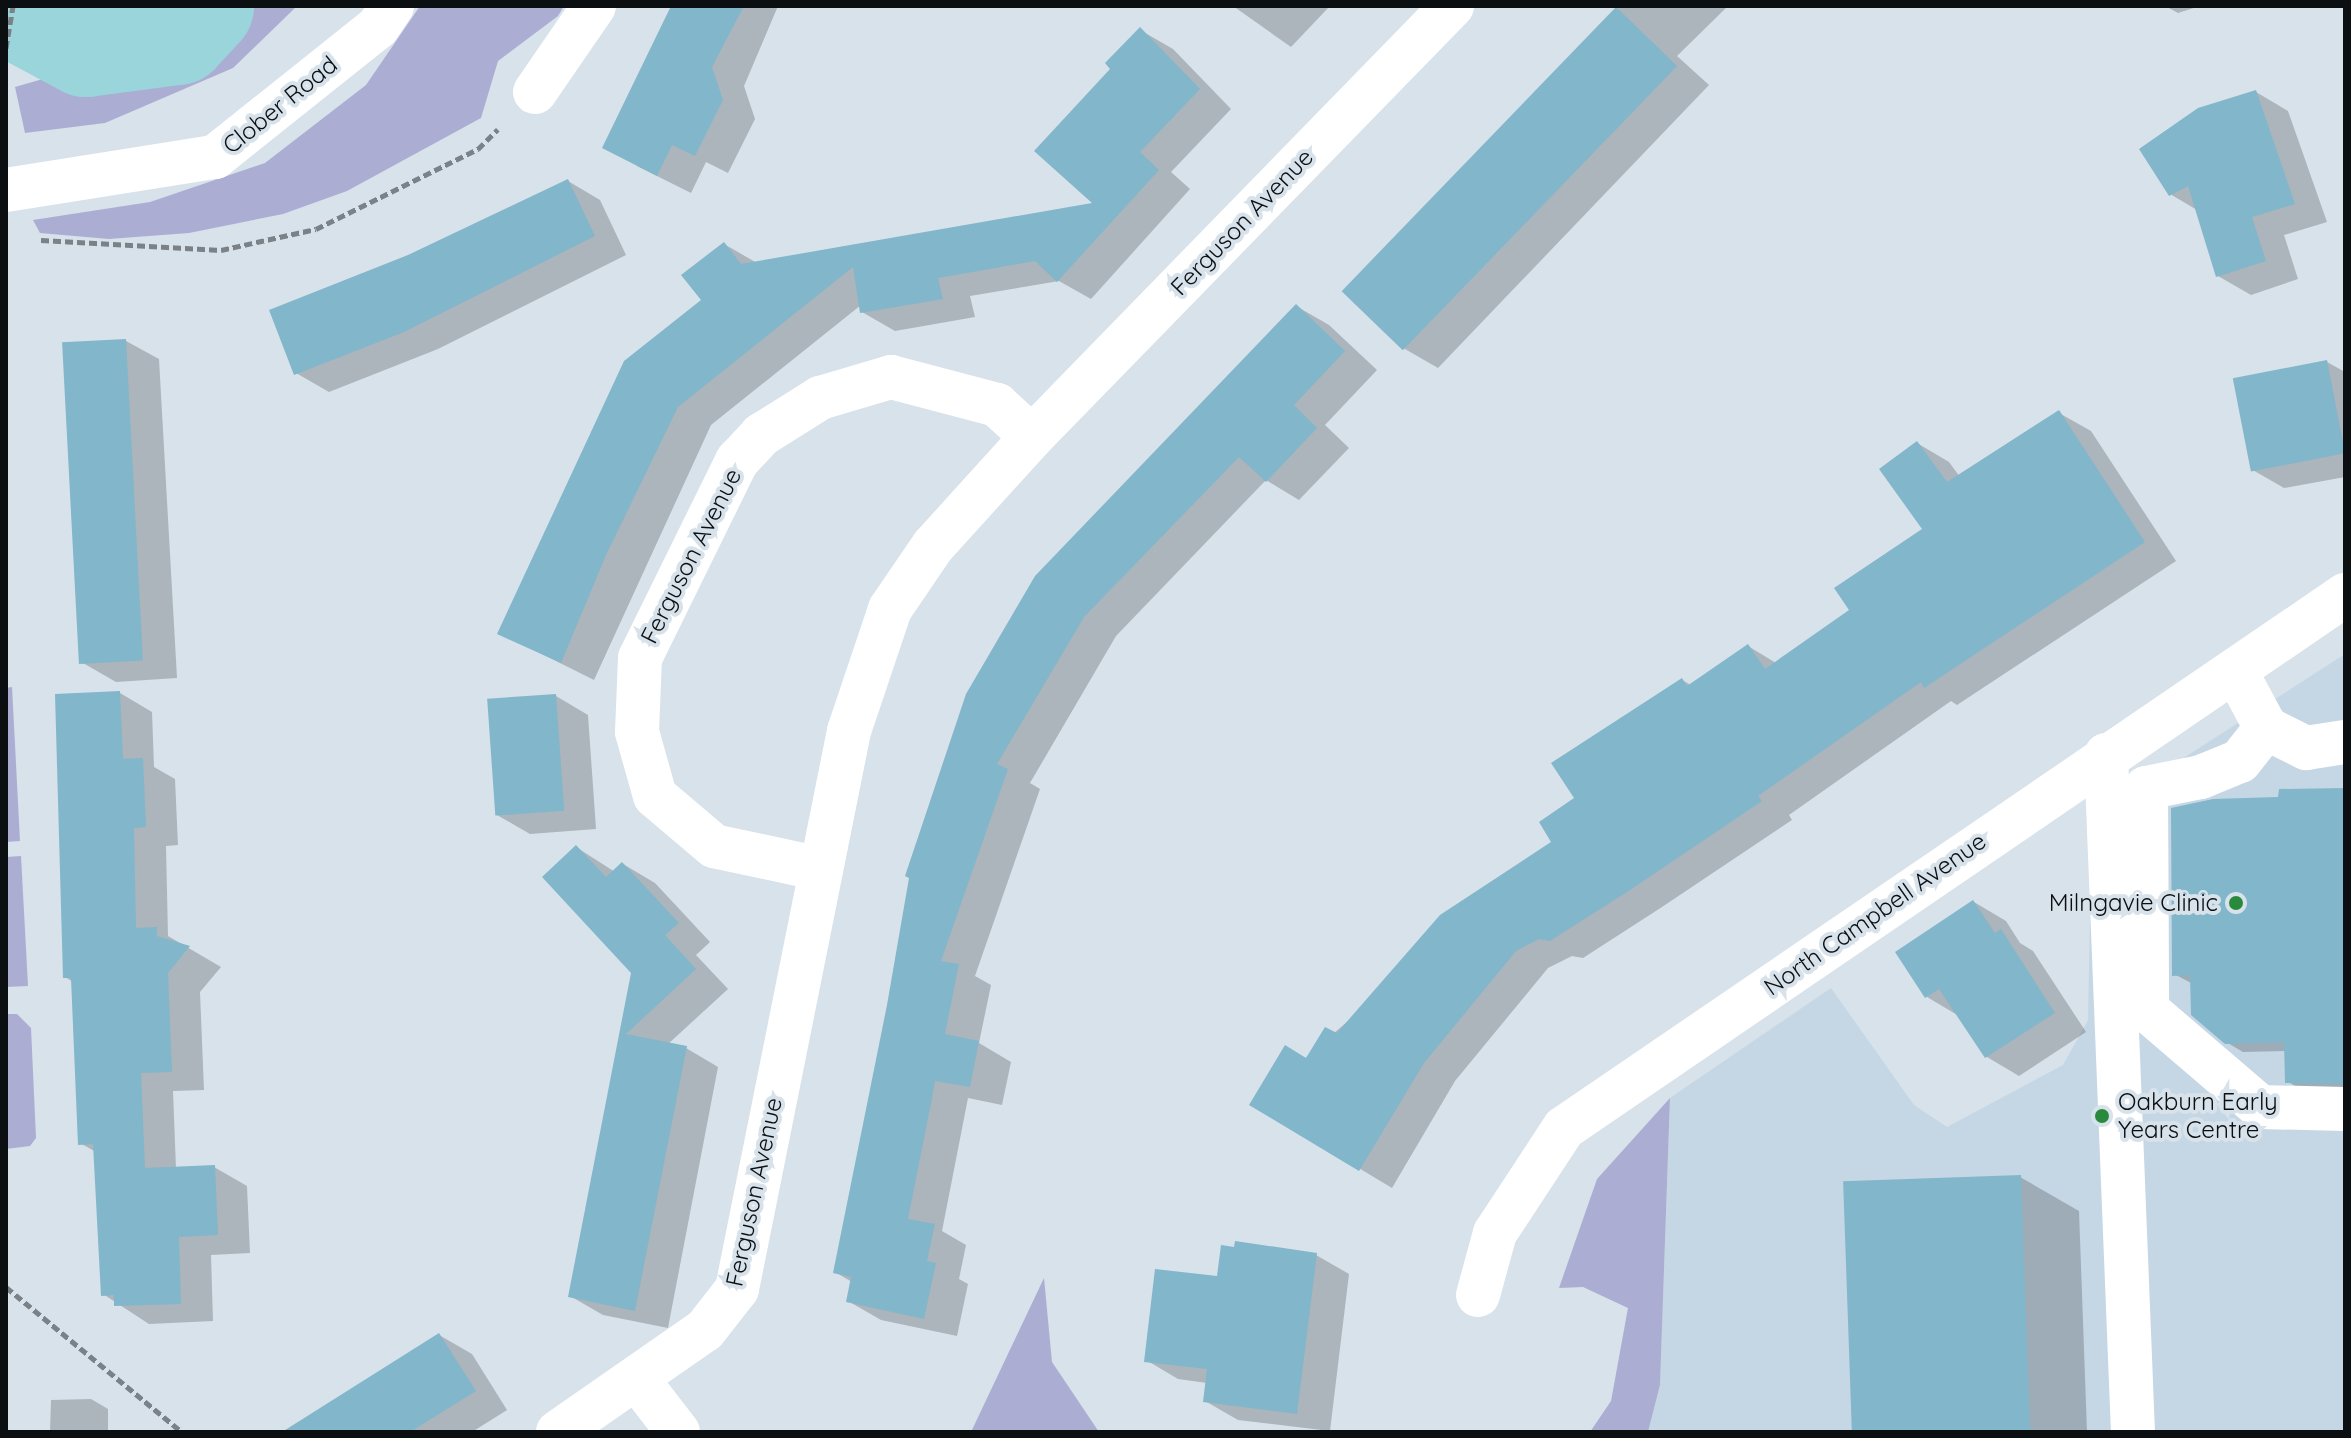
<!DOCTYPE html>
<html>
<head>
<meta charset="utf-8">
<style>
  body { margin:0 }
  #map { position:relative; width:2351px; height:1438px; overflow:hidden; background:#d7e2eb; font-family:Quicksand,sans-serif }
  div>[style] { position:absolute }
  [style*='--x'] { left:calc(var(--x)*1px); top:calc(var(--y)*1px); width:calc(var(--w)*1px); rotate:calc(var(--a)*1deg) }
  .built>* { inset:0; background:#c5d7e5 }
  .green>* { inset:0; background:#abaed2 }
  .shadow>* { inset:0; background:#0003 }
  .river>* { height:104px; margin:-52px; padding:0 52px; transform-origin:52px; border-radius:52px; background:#99d5db }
  .building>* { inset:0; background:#82b6ca; transform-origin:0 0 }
  .path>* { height:5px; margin-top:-2.5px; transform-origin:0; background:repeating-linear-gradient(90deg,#7a8288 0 8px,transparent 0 12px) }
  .minor>* { height:44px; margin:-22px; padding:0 22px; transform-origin:22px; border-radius:22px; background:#fff }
  .dots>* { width:22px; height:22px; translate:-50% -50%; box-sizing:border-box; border:4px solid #d7e2eb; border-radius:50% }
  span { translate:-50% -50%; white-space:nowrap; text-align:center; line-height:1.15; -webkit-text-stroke:8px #d7e2eb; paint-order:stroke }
  .street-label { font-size:24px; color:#0c0f12 }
  .poi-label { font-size:24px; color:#0c0f12 }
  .right { translate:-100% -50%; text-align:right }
  .left { translate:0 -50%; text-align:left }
  .frame { position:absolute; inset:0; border:8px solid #0c0f12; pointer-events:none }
</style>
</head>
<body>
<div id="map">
  <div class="built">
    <i style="clip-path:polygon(2345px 654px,2345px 1432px,1648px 1432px,1660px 1385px,1670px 1098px,1831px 988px,1914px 1105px,1947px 1127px,2063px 1065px,2088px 1020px,2092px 817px)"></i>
  </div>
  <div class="green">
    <i style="clip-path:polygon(228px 6px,297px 6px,233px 68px,105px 123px,25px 133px,15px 87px,74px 70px,187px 49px)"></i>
    <i style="clip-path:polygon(420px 6px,564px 6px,558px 16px,498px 61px,481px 118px,347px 191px,283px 214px,189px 233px,109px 239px,40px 233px,33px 220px,150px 202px,265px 163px,366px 85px)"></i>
    <i style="clip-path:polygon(12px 687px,20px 841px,6px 842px,6px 688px)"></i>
    <i style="clip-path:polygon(21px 856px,28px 986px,6px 987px,6px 857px)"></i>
    <i style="clip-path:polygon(6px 1014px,17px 1014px,31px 1028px,36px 1138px,30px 1146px,6px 1149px)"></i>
    <i style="clip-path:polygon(1670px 1098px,1660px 1385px,1648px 1432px,1590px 1432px,1611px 1401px,1628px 1308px,1583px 1287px,1559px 1288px,1597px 1179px)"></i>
    <i style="clip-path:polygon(1044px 1278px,1052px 1362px,1099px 1432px,971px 1432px)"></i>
  </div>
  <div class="shadow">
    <i style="clip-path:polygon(676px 6px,778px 6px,744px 86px,755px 119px,728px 173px,706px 162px,691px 193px,637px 166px)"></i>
    <i style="clip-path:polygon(1233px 6px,1330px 6px,1291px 47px)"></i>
    <i style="clip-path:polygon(1620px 6px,1728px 6px,1677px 56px,1709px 85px,1438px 368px,1405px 349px,1346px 292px)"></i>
    <i style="clip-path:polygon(2165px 6px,2200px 6px,2178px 13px)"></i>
    <i style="clip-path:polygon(1140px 30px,1173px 49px,1231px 109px,1171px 172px,1190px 189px,1091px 299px,1059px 281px,970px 296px,975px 317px,895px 331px,862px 312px,861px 305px,711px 425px,594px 680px,500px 633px,704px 301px,724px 244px,757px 263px,1096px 205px,1113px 69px)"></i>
    <i style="clip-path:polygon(2256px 92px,2288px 111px,2327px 222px,2284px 235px,2298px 279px,2251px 295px,2218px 276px,2197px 210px,2170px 194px)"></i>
    <i style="clip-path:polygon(568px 181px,600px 200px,626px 255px,438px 349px,329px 392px,296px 373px,409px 257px)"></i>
    <i style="clip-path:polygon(1296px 306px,1329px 325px,1377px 370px,1325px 425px,1349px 448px,1299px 500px,1266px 480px,1116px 636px,1030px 783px,1040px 789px,975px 976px,991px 985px,979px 1043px,1011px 1062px,1002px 1105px,968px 1098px,942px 1231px,966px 1245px,959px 1279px,968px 1284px,957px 1336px,881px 1320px,848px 1301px,852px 1282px,835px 1272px,889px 1005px,911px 878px,907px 875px)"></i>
    <i style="clip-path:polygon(126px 341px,159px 359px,177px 678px,116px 682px,83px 663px)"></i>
    <i style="clip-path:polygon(2327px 362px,2345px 372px,2345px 477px,2284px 488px,2251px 469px)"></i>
    <i style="clip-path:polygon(2059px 413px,2091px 431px,2176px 561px,1957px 705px,1951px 701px,1789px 815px,1792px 820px,1662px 907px,1583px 958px,1572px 956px,1548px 968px,1455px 1081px,1392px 1188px,1252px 1104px,1554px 843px,1577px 799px,1682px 680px,1691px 685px,1748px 646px,1776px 663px,1852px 611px,1925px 530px,1917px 443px,1949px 462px,1960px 477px)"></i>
    <i style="clip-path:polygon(120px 693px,152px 712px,154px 767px,175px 779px,178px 845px,166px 846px,168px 936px,221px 967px,200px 992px,204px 1090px,173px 1091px,176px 1169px,214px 1167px,247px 1186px,250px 1253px,211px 1255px,213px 1321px,149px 1324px,103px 1294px,96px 1152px,80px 1143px,73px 982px,65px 977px)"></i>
    <i style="clip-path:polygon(556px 696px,588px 715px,596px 829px,530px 834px,497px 815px)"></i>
    <i style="clip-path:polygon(2345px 790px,2345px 1092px,2303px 1091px,2287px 1081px,2286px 1051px,2243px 1052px,2226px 1042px,2193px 984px,2174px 974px,2280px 799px)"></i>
    <i style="clip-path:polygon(576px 847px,615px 872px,623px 864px,655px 883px,710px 942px,696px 955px,728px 989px,667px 1045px,686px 1048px,718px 1067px,668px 1328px,603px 1315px,570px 1296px,633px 973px)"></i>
    <i style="clip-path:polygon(1974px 902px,2006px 921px,2020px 943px,2033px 951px,2086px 1032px,2019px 1076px,1987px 1057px,1959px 1016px,1927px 997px)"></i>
    <i style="clip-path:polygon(2020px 1177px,2079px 1211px,2087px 1432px,1853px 1432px)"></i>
    <i style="clip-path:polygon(1316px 1255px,1349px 1274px,1330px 1431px,1238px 1420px,1205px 1401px,1207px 1383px,1178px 1379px,1146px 1360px,1219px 1279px)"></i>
    <i style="clip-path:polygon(439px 1335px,472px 1354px,507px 1410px,472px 1432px,312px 1432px)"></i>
    <i style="clip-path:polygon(91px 1399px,108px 1409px,108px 1432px,50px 1432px,51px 1400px)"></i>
  </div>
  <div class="river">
    <i style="--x:13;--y:6;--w:83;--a:28.1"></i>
    <i style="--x:86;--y:45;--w:92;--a:-7.5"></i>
    <i style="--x:177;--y:33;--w:37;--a:-47"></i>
  </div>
  <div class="building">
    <i style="clip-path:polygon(671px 6px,744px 6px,712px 67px,723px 100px,695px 156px,672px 145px,657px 176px,602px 148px)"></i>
    <i style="left:1616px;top:7px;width:85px;height:395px;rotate:44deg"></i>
    <i style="clip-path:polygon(1140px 27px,1200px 89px,1140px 152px,1159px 170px,1057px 282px,1035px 261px,938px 278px,943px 299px,860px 313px,853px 267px,678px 407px,606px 555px,561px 663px,497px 634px,624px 361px,701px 300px,681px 275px,724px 242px,741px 264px,1092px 203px,1034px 151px,1110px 69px,1105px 63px)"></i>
    <i style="clip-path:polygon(2256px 90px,2295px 204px,2252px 217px,2266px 261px,2216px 277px,2188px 186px,2169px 196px,2139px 149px,2198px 108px)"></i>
    <i style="clip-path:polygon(568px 179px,595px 236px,404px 332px,294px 375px,269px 310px,408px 255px)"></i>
    <i style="clip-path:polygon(1296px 304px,1345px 351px,1294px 405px,1317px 428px,1266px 482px,1239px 457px,1084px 617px,997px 764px,1008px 769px,941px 961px,959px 964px,945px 1034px,979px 1041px,970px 1087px,935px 1081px,932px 1098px,908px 1219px,935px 1224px,927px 1261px,936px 1263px,924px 1319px,846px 1302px,851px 1277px,833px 1273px,887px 1005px,909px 878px,905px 876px,966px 694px,1035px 576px)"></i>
    <i style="left:126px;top:339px;width:322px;height:64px;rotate:87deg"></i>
    <i style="left:2327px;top:360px;width:95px;height:96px;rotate:79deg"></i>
    <i style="clip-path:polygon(2059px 410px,2145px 542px,1924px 688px,1921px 682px,1758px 796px,1762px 801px,1630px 890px,1550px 941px,1539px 939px,1516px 951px,1424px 1063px,1359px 1171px,1249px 1105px,1285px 1045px,1306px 1058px,1325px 1027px,1337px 1033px,1440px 915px,1551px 842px,1539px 822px,1574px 798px,1551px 763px,1682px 678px,1687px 686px,1748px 644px,1765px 669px,1849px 610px,1834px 588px,1922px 529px,1879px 469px,1917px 441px,1947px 482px)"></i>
    <i style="clip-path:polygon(120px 691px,123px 759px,143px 758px,146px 827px,134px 828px,136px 928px,157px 927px,157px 936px,190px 946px,168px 973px,172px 1072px,141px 1073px,145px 1168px,215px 1165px,218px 1235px,179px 1237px,181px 1304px,114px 1306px,114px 1295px,101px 1296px,93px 1144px,78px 1145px,71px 978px,63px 978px,55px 694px)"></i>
    <i style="left:556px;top:694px;width:117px;height:69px;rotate:86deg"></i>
    <i style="clip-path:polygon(2345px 788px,2345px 1084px,2285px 1083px,2284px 1042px,2225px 1044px,2191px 1015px,2190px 975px,2172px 976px,2171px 808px,2213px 799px,2278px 797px,2279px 789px)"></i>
    <i style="clip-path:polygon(576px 845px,606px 877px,622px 862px,679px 923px,665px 935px,696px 969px,626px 1034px,687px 1046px,635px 1311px,568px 1297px,631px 973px,542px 877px)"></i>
    <i style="clip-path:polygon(1973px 900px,1995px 933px,2001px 929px,2055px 1013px,1985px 1058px,1939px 989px,1925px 998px,1895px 952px)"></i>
    <i style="left:2021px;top:1175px;width:257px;height:178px;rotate:88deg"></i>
    <i style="clip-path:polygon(1235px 1241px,1317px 1253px,1297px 1414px,1203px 1402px,1207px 1369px,1144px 1362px,1155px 1269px,1217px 1276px,1221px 1245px,1234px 1247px)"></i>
    <i style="clip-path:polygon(439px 1333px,476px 1391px,410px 1432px,282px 1432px)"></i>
  </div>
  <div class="path">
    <i style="--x:6;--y:48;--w:43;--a:-80.5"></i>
    <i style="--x:41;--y:240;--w:180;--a:3.2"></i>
    <i style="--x:221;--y:250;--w:97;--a:-12.5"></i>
    <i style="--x:316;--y:229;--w:181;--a:-26.3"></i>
    <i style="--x:478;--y:149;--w:28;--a:-45"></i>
    <i style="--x:6;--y:1287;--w:228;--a:39.5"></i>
  </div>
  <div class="minor">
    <i style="--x:535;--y:92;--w:104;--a:-55.5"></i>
    <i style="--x:6;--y:190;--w:212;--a:-9"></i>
    <i style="--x:215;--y:157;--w:208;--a:-38.6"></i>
    <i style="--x:378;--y:27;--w:25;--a:-56"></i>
    <i style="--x:2236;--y:672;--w:64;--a:61.8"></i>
    <i style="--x:2266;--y:728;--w:45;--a:26.6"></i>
    <i style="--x:2306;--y:748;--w:39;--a:-9"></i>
    <i style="--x:2266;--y:728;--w:42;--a:128.2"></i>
    <i style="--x:2240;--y:761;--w:42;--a:157.7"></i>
    <i style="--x:2201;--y:777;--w:56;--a:168.7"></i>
    <i style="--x:2146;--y:788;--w:222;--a:89.7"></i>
    <i style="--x:2147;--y:1010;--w:149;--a:40.6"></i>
    <i style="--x:2260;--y:1107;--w:85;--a:1.3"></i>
    <i style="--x:2106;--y:755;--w:678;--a:87.72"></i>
    <i style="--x:821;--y:869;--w:109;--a:-167.9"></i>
    <i style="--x:714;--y:846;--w:77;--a:-139.7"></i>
    <i style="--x:655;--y:796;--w:66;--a:-105.7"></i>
    <i style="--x:637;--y:732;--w:74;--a:-87.7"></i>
    <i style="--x:640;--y:658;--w:220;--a:-63.8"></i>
    <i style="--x:737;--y:461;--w:35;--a:-47"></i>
    <i style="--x:761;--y:435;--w:70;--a:-32.1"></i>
    <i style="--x:820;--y:398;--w:74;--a:-16.5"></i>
    <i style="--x:891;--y:377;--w:110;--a:14.8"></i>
    <i style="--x:997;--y:405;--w:47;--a:42.4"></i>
    <i style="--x:1478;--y:1295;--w:64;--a:-74.7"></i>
    <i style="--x:1495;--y:1233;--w:126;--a:-56.7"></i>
    <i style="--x:1564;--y:1128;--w:946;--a:-34.31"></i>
    <i style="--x:637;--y:1379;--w:67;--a:52.3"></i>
    <i style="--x:558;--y:1432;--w:179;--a:-34.8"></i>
    <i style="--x:705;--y:1330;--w:52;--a:-52"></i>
    <i style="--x:737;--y:1289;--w:569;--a:-78.65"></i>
    <i style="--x:849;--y:731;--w:129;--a:-71.4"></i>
    <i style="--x:890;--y:609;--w:76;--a:-55.7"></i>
    <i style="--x:933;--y:546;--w:147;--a:-47.8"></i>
    <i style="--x:1032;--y:437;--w:602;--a:-45.74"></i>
  </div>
  <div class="dots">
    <i style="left:2236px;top:903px;background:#298a3e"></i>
    <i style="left:2102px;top:1116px;background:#298a3e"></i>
  </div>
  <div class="street-label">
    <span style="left:280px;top:105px;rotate:-39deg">Clober Road</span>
    <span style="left:1242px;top:222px;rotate:-46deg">Ferguson Avenue</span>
    <span style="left:691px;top:556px;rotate:-63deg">Ferguson Avenue</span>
    <span style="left:1875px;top:914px;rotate:-35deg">North Campbell Avenue</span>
    <span style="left:754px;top:1192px;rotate:-78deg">Ferguson Avenue</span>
  </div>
  <div class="poi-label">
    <span class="right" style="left:2218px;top:903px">Milngavie Clinic</span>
    <span class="left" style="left:2118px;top:1116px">Oakburn Early<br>Years Centre</span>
  </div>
  <div class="frame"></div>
</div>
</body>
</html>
